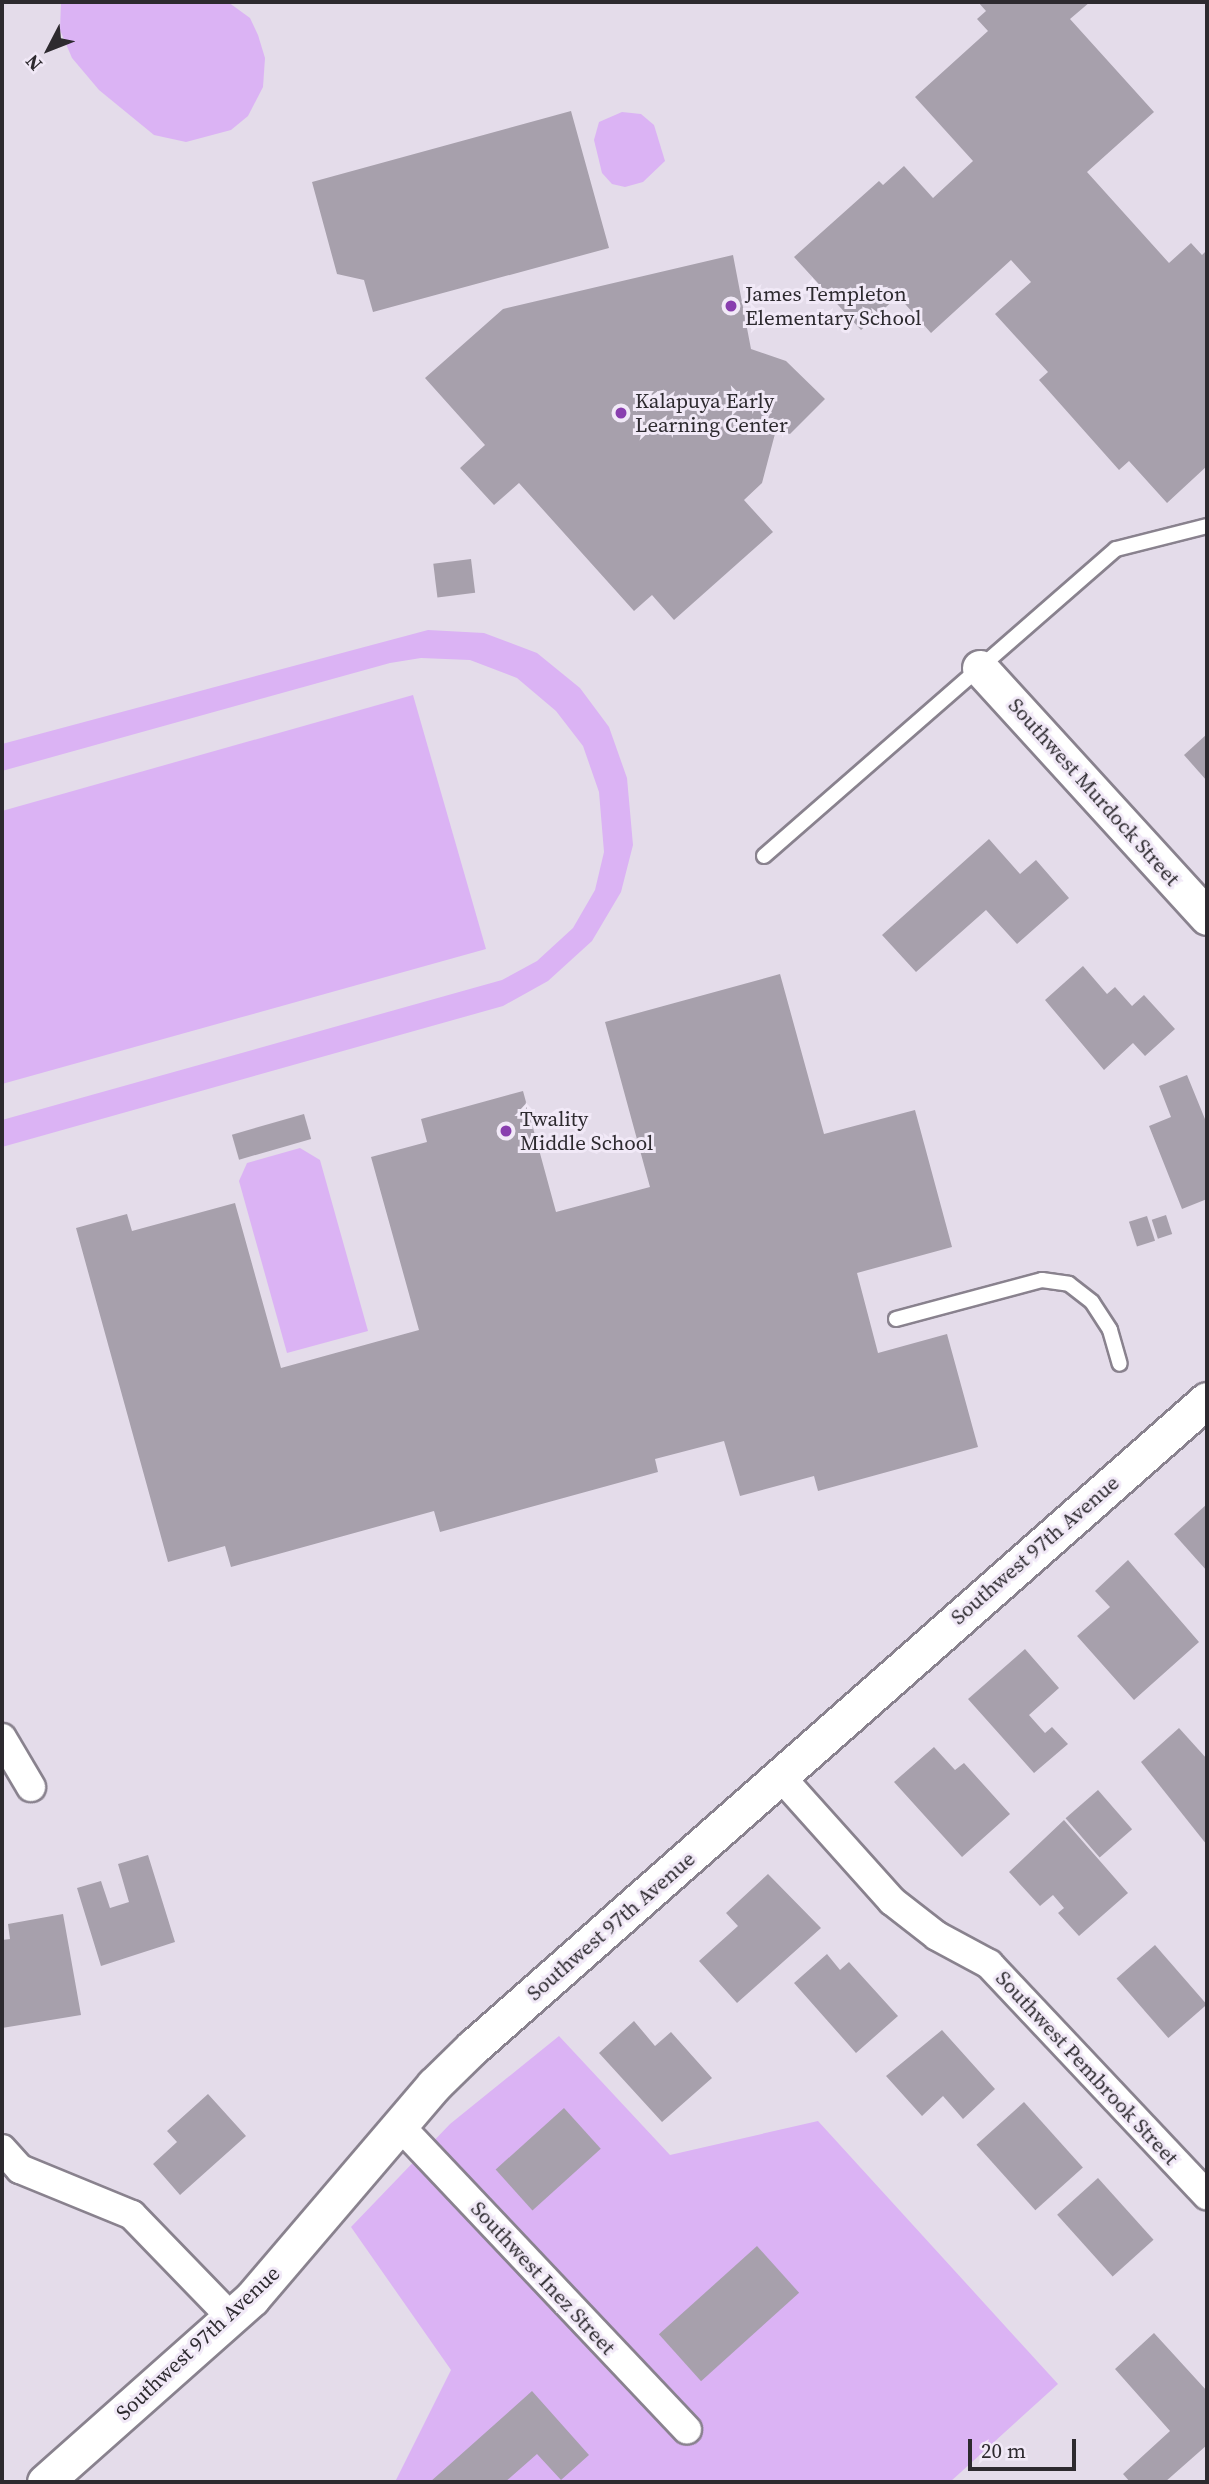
<!DOCTYPE html>
<html>
<head>
<meta charset="utf-8">
<style>
  body { margin:0 }
  #map { position:relative; width:1209px; height:2484px; overflow:hidden; background:#e4dcea; font-family:"Source Serif 4",serif }
  div>[style] { position:absolute }
  [style*='--x'] { left:calc(var(--x)*1px); top:calc(var(--y)*1px); width:calc(var(--w)*1px); rotate:calc(var(--a)*1deg) }
  .green>* { inset:0; background:#dbb3f4 }
  .building>* { inset:0; background:#a7a0ac; transform-origin:0 0 }
  .roads { filter:drop-shadow(2px 0 #89828e) drop-shadow(-2px 0 #89828e) drop-shadow(0 2px #89828e) drop-shadow(0 -2px #89828e) }
  .service>* { height:14px; margin:-7px; padding:0 7px; transform-origin:7px; border-radius:7px; background:#fff }
  .minor>* { height:28px; margin:-14px; padding:0 14px; transform-origin:14px; border-radius:14px; background:#fff }
  .tertiary>* { height:35px; margin:-17.5px; padding:0 17.5px; transform-origin:17.5px; border-radius:17.5px; background:#fff }
  .dots>* { width:19px; height:19px; translate:-50% -50%; box-sizing:border-box; border:4px solid #f1e9f7; border-radius:50% }
  span { translate:-50% -50%; white-space:nowrap; text-align:center; line-height:1.15; -webkit-text-stroke:6px #f1e9f7; paint-order:stroke }
  .poi-label { font-size:21px; color:#2d2a2f }
  .left { translate:0 -50%; text-align:left }
  .street-label { font-size:21px; color:#2d2a2f }
  .frame { position:absolute; inset:0; border:4px solid #2d2a2f; pointer-events:none }
  .north { position:absolute; left:14px; top:14px; width:70px; height:70px; -webkit-text-stroke:5px #f1e9f7; paint-order:stroke; rotate:228deg; font-size:19px; font-weight:700; line-height:28px; text-align:center; color:#2d2a2f }
  .north::after { content:''; display:block; margin:auto; width:24px; height:32px; background:#2d2a2f; clip-path:polygon(50% 0,100% 100%,50% 72%,0 100%) }
  .scale { position:absolute; left:968px; top:2439px; width:108px; height:32px; box-sizing:border-box; border:4px solid #2d2a2f; border-top:0; padding-left:9px; font-size:21px; line-height:24px; white-space:nowrap; color:#2d2a2f; -webkit-text-stroke:5px #f1e9f7; paint-order:stroke }
</style>
</head>
<body>
<div id="map">
  <div class="green">
    <i style="clip-path:polygon(61px 2px,228px 2px,250px 18px,258px 35px,265px 58px,263px 87px,248px 116px,231px 130px,186px 142px,154px 135px,99px 90px,72px 58px,60px 30px)"></i>
    <i style="clip-path:polygon(622px 112px,641px 114px,654px 125px,665px 161px,643px 182px,625px 187px,612px 184px,602px 173px,594px 140px,599px 122px)"></i>
    <i style="clip-path:polygon(428px 630px,484px 633px,537px 653px,580px 688px,609px 727px,627px 778px,633px 845px,621px 892px,592px 941px,548px 981px,503px 1006px,2px 1147px,2px 1120px,502px 980px,537px 961px,573px 928px,595px 890px,604px 852px,599px 792px,583px 746px,556px 711px,517px 678px,470px 660px,421px 658px,390px 663px,2px 771px,2px 744px)"></i>
    <i style="clip-path:polygon(413px 695px,486px 949px,2px 1084px,2px 811px)"></i>
    <i style="clip-path:polygon(300px 1148px,320px 1160px,368px 1331px,287px 1353px,239px 1181px,247px 1163px)"></i>
    <i style="clip-path:polygon(559px 2036px,670px 2155px,818px 2121px,1058px 2384px,950px 2482px,395px 2482px,451px 2370px,351px 2227px,450px 2124px)"></i>
  </div>
  <div class="building">
    <i style="clip-path:polygon(978px 2px,1090px 2px,1070px 19px,1154px 112px,1087px 172px,1169px 263px,1191px 243px,1202px 255px,1207px 250px,1207px 466px,1167px 503px,1129px 461px,1119px 470px,1039px 380px,1048px 372px,995px 314px,1031px 282px,1011px 260px,931px 333px,898px 296px,861px 330px,794px 257px,879px 181px,883px 185px,904px 166px,933px 198px,973px 161px,915px 97px,988px 31px,977px 19px,986px 11px)"></i>
    <i style="clip-path:polygon(571px 111px,609px 248px,373px 312px,364px 280px,337px 274px,312px 182px)"></i>
    <i style="clip-path:polygon(733px 255px,751px 349px,786px 361px,825px 399px,790px 434px,776px 430px,762px 483px,744px 500px,773px 532px,674px 620px,652px 595px,634px 611px,519px 483px,494px 505px,460px 468px,485px 445px,425px 378px,503px 309px)"></i>
    <i style="left:471px;top:559px;width:34px;height:38px;rotate:83deg"></i>
    <i style="clip-path:polygon(1207px 734px,1207px 781px,1184px 755px)"></i>
    <i style="clip-path:polygon(989px 839px,1020px 874px,1036px 860px,1069px 898px,1017px 944px,986px 910px,916px 972px,882px 935px)"></i>
    <i style="clip-path:polygon(1083px 966px,1107px 994px,1115px 987px,1132px 1006px,1144px 995px,1175px 1029px,1145px 1056px,1133px 1043px,1104px 1070px,1045px 1000px)"></i>
    <i style="clip-path:polygon(780px 974px,824px 1134px,915px 1110px,952px 1247px,857px 1273px,878px 1353px,947px 1334px,978px 1447px,818px 1491px,814px 1476px,740px 1496px,724px 1441px,655px 1459px,658px 1472px,440px 1532px,434px 1511px,231px 1567px,225px 1546px,168px 1562px,76px 1228px,127px 1214px,132px 1231px,235px 1203px,281px 1368px,419px 1330px,371px 1157px,427px 1142px,421px 1119px,523px 1091px,556px 1212px,650px 1187px,605px 1022px)"></i>
    <i style="clip-path:polygon(1187px 1075px,1207px 1124px,1207px 1199px,1182px 1209px,1149px 1126px,1171px 1117px,1159px 1086px)"></i>
    <i style="left:304px;top:1114px;width:26px;height:75px;rotate:74deg"></i>
    <i style="left:1166px;top:1215px;width:20px;height:15px;rotate:72deg"></i>
    <i style="left:1147px;top:1216px;width:26px;height:19px;rotate:72deg"></i>
    <i style="clip-path:polygon(1207px 1504px,1207px 1571px,1174px 1534px)"></i>
    <i style="clip-path:polygon(1128px 1560px,1199px 1642px,1134px 1700px,1077px 1636px,1110px 1607px,1095px 1591px)"></i>
    <i style="clip-path:polygon(1025px 1649px,1059px 1688px,1029px 1715px,1045px 1733px,1052px 1727px,1068px 1744px,1034px 1773px,968px 1699px)"></i>
    <i style="clip-path:polygon(1179px 1728px,1207px 1759px,1207px 1845px,1141px 1762px)"></i>
    <i style="clip-path:polygon(934px 1747px,955px 1770px,964px 1763px,1010px 1814px,962px 1857px,894px 1782px)"></i>
    <i style="left:1098px;top:1790px;width:52px;height:43px;rotate:49deg"></i>
    <i style="clip-path:polygon(1064px 1820px,1128px 1893px,1079px 1936px,1058px 1913px,1064px 1908px,1053px 1895px,1040px 1906px,1009px 1872px)"></i>
    <i style="clip-path:polygon(148px 1855px,175px 1942px,101px 1966px,77px 1888px,101px 1881px,110px 1908px,129px 1902px,118px 1864px)"></i>
    <i style="clip-path:polygon(768px 1874px,821px 1928px,737px 2003px,699px 1961px,738px 1926px,726px 1913px)"></i>
    <i style="clip-path:polygon(63px 1914px,81px 2015px,2px 2028px,2px 1940px,10px 1939px,8px 1924px)"></i>
    <i style="left:1155px;top:1945px;width:79px;height:51px;rotate:49deg"></i>
    <i style="clip-path:polygon(827px 1954px,840px 1970px,849px 1962px,898px 2016px,856px 2053px,794px 1983px)"></i>
    <i style="clip-path:polygon(634px 2021px,655px 2046px,671px 2032px,712px 2078px,662px 2122px,599px 2053px)"></i>
    <i style="clip-path:polygon(942px 2030px,995px 2089px,963px 2119px,943px 2096px,922px 2116px,886px 2076px)"></i>
    <i style="clip-path:polygon(208px 2094px,246px 2136px,180px 2195px,153px 2164px,177px 2142px,167px 2131px)"></i>
    <i style="left:1024px;top:2102px;width:88px;height:64px;rotate:48deg"></i>
    <i style="left:564px;top:2108px;width:55px;height:92px;rotate:48deg"></i>
    <i style="left:1098px;top:2178px;width:83px;height:55px;rotate:48deg"></i>
    <i style="left:757px;top:2246px;width:63px;height:132px;rotate:48deg"></i>
    <i style="clip-path:polygon(1154px 2333px,1207px 2391px,1207px 2445px,1165px 2482px,1130px 2482px,1123px 2474px,1170px 2431px,1115px 2369px)"></i>
    <i style="clip-path:polygon(532px 2391px,589px 2455px,561px 2480px,537px 2454px,505px 2482px,430px 2482px)"></i>
  </div>
  <div class="roads">
    <div class="service">
      <i style="--x:764;--y:856;--w:467;--a:-41.1"></i>
      <i style="--x:1116;--y:549;--w:94;--a:-14.2"></i>
      <i style="--x:896;--y:1319;--w:151;--a:-15"></i>
      <i style="--x:1042;--y:1280;--w:27;--a:8"></i>
      <i style="--x:1069;--y:1284;--w:29;--a:38"></i>
      <i style="--x:1092;--y:1302;--w:33;--a:57"></i>
      <i style="--x:1110;--y:1330;--w:35;--a:74"></i>
    </div>
    <div class="minor">
      <i style="--x:2;--y:1738;--w:57;--a:59.4"></i>
      <i style="--x:780;--y:1776;--w:168;--a:48.1"></i>
      <i style="--x:892;--y:1901;--w:57;--a:37.9"></i>
      <i style="--x:937;--y:1936;--w:59;--a:28.3"></i>
      <i style="--x:989;--y:1964;--w:318;--a:46.7"></i>
      <i style="--x:399;--y:2125;--w:419;--a:46.6"></i>
      <i style="--x:2;--y:2149;--w:27;--a:48"></i>
      <i style="--x:20;--y:2169;--w:121;--a:22.3"></i>
      <i style="--x:132;--y:2215;--w:142;--a:45.9"></i>
    </div>
    <div class="tertiary">
      <i style="--x:980;--y:668;--w:337;--a:47.6"></i>
      <i style="--x:45;--y:2482;--w:277;--a:-41.6"></i>
      <i style="--x:252;--y:2298;--w:280;--a:-49.5"></i>
      <i style="--x:434;--y:2085;--w:54;--a:-44.3"></i>
      <i style="--x:473;--y:2047;--w:978;--a:-41.4"></i>
    </div>
  </div>
  <div class="dots">
    <i style="left:731px;top:306px;background:#893eaf"></i>
    <i style="left:621px;top:413px;background:#893eaf"></i>
    <i style="left:506px;top:1131px;background:#893eaf"></i>
  </div>
  <div class="poi-label">
    <span class="left" style="left:745px;top:306px">James Templeton<br>Elementary School</span>
    <span class="left" style="left:635px;top:413px">Kalapuya Early<br>Learning Center</span>
    <span class="left" style="left:520px;top:1131px">Twality<br>Middle School</span>
  </div>
  <div class="street-label">
    <span style="left:1094px;top:792px;rotate:48deg">Southwest Murdock Street</span>
    <span style="left:1035px;top:1550px;rotate:-41deg">Southwest 97th Avenue</span>
    <span style="left:611px;top:1926px;rotate:-41deg">Southwest 97th Avenue</span>
    <span style="left:1087px;top:2068px;rotate:47deg">Southwest Pembrook Street</span>
    <span style="left:543px;top:2278px;rotate:47deg">Southwest Inez Street</span>
    <span style="left:198px;top:2343px;rotate:-43deg">Southwest 97th Avenue</span>
  </div>
  <div class="frame"></div>
  <div class="north">N</div>
  <div class="scale">20 m</div>
</div>
</body>
</html>
